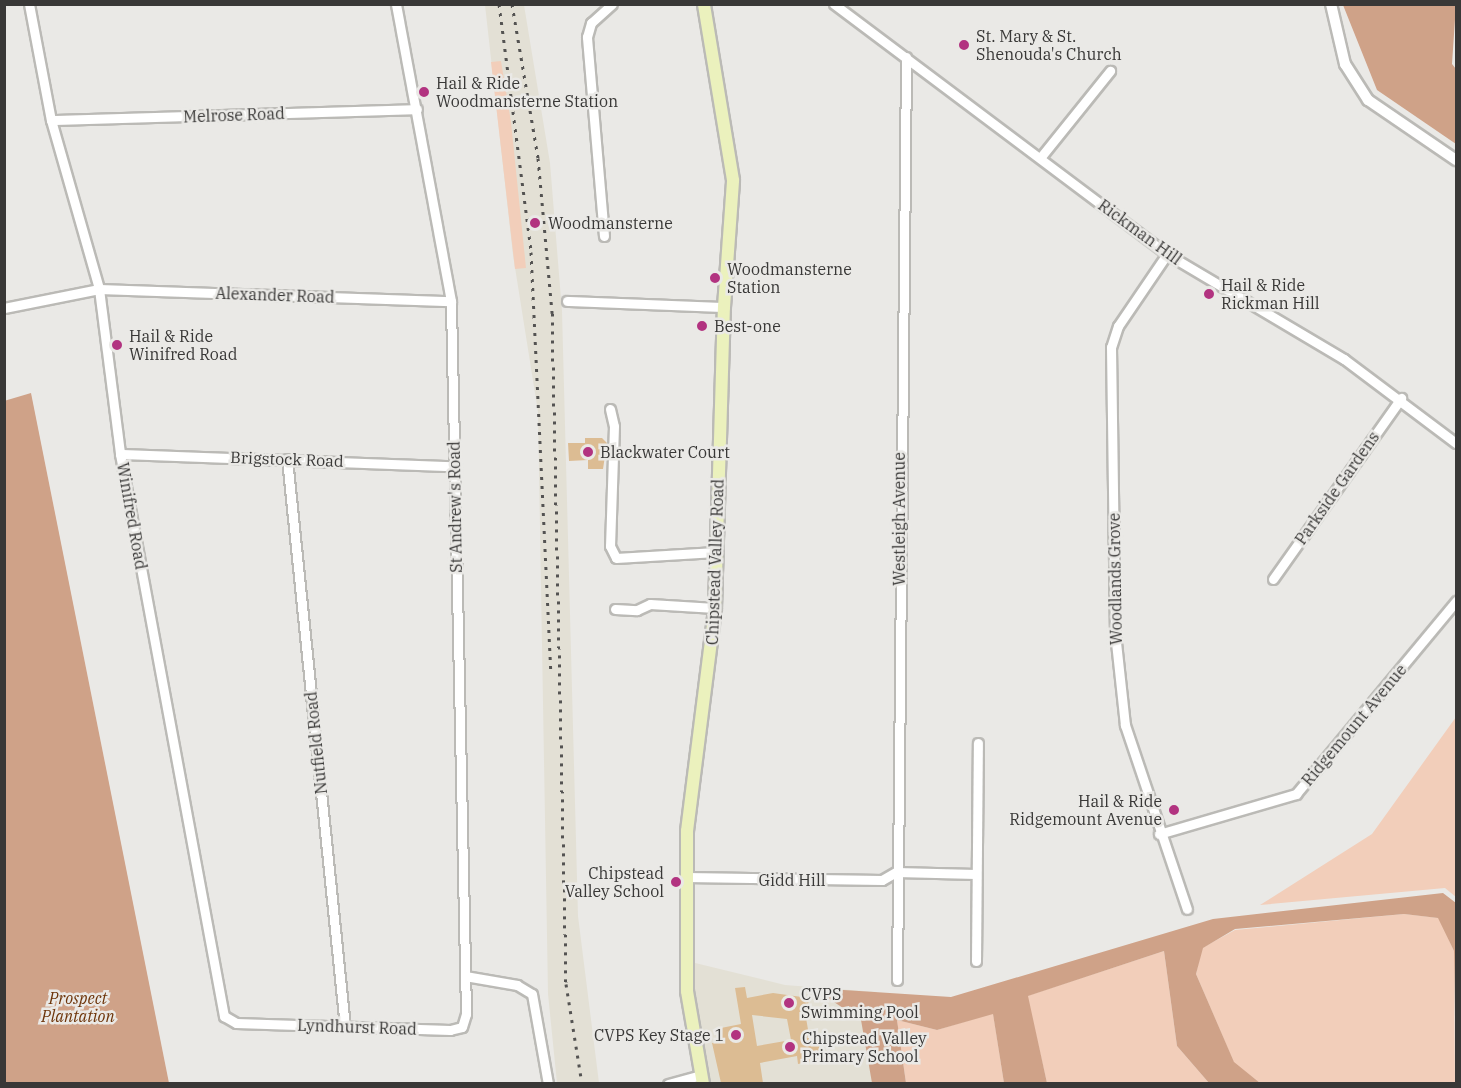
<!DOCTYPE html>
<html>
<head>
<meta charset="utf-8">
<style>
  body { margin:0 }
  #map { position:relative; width:1461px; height:1088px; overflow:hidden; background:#eae9e6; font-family:"IBM Plex Serif",serif }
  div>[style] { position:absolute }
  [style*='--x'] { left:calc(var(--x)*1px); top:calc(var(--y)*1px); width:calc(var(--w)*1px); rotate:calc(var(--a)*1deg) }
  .built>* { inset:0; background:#e3e0d5 }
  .green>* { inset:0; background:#f2ceba }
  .forest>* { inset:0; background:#cfa288 }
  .building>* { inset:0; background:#dcbc93 }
  .roads { filter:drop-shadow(2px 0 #bbbab6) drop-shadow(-2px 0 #bbbab6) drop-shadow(0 2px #bbbab6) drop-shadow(0 -2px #bbbab6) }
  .minor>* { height:9px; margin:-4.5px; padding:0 4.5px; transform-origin:4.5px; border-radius:4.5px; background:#fff }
  .tertiary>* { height:10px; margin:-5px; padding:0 5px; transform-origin:5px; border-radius:5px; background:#fff }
  .secondary>* { height:12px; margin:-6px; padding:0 6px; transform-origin:6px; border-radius:6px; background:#ebf1bd }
  .rail>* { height:3px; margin-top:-1.5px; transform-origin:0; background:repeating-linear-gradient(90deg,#545352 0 3px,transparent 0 9px) }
  .dots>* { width:16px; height:16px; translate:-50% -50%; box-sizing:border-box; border:3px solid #eae9e6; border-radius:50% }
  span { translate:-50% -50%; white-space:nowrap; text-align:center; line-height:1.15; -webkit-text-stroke:5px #eae9e6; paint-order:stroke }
  .poi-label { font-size:16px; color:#393837 }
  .left { translate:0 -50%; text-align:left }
  .right { translate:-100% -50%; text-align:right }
  .street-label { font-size:16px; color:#393837 }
  .park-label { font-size:16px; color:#6d3409; font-style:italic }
  .frame { position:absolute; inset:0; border:6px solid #393837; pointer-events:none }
</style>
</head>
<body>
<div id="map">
  <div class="built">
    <i style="clip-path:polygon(485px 5px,524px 5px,550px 163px,562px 311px,578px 916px,599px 1083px,557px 1083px,548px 994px,538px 412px,513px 255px)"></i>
    <i style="clip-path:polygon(687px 961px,785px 985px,877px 992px,891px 1083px,703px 1083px)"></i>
  </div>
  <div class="green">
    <i style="clip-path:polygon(501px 61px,511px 122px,526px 268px,515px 269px,491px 62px)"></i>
    <i style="clip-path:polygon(1456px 717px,1456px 897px,1445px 888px,1260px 905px,1372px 834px)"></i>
    <i style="clip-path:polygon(1404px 914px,1439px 918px,1454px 951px,1455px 1083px,1260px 1083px,1234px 1063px,1196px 974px,1202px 948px,1235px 930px)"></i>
    <i style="clip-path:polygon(1164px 951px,1177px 1046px,1209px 1083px,1047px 1083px,1027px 996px)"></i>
    <i style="clip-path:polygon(993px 1013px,1004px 1083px,906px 1083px,897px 1020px,937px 1030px)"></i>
  </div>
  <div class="forest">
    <i style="clip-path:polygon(1343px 5px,1456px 5px,1452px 64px,1456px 69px,1456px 144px,1377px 90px)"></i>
    <i style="clip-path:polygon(31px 393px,169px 1083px,5px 1083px,4px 401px)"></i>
    <i style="clip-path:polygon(1443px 893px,1456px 903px,1456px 1083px,1454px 951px,1438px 918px,1404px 914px,1235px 929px,1203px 948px,1196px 974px,1234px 1062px,1260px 1083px,1209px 1083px,1177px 1046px,1164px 951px,1028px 996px,1047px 1083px,1004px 1083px,993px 1014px,937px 1030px,897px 1020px,906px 1083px,872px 1083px,861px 1020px,813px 988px,951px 997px,1213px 919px)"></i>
  </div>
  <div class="building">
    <i style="clip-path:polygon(585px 438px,602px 438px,607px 443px,603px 469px,588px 469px,588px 460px,569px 461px,568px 443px,585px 443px)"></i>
    <i style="clip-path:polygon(evenodd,745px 987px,747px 998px,773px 993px,809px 998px,806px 1018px,810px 1041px,820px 1040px,818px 1060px,798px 1064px,797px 1056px,760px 1063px,763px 1083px,721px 1083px,712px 1043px,718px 1042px,716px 1029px,741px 1024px,735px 988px,745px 987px,752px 1015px,787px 1019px,791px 1040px,757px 1046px,752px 1015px)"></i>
  </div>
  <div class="roads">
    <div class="minor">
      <i style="--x:29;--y:4;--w:118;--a:79.3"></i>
      <i style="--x:51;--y:120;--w:176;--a:74.1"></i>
      <i style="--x:99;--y:289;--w:166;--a:82.7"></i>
      <i style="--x:120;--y:454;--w:572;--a:79.52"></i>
      <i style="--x:224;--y:1016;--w:14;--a:30"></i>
      <i style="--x:236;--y:1023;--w:214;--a:1.9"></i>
      <i style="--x:450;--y:1030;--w:12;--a:-14"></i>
      <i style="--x:462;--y:1027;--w:14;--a:-73"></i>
      <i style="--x:466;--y:1014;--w:713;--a:-91.21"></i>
      <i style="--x:451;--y:301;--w:302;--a:-100.5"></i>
      <i style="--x:834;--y:4;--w:416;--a:36.9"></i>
      <i style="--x:1167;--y:254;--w:206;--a:30.7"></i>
      <i style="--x:1344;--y:359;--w:140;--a:36.9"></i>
      <i style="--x:51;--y:120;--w:366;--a:-1.7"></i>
      <i style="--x:1040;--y:158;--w:112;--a:-51.2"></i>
      <i style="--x:604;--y:236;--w:200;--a:-94.9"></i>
      <i style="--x:587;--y:37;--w:15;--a:-74"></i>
      <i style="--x:591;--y:23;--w:28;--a:-42"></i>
      <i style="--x:1167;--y:254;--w:87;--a:124.2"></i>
      <i style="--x:1118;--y:326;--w:22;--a:108"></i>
      <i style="--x:1111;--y:347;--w:286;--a:89.2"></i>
      <i style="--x:1115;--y:633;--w:93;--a:83.8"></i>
      <i style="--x:1125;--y:725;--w:194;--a:71.4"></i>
      <i style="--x:567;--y:301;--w:157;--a:2.2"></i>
      <i style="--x:4;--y:308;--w:97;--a:-11.3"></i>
      <i style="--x:99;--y:289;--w:352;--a:2"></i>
      <i style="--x:610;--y:409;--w:17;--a:77"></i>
      <i style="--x:614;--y:426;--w:120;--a:91.9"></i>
      <i style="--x:610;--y:546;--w:13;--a:63"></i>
      <i style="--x:616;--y:558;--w:100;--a:-3.4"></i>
      <i style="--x:120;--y:454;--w:334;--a:2.1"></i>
      <i style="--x:287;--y:459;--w:571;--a:84.17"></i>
      <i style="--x:1273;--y:579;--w:222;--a:-54.7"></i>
      <i style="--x:615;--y:609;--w:22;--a:3"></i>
      <i style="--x:637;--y:610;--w:14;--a:-25"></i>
      <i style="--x:650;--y:604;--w:65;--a:3.5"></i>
      <i style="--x:1159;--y:834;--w:143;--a:-16.3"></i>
      <i style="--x:1296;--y:794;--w:251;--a:-50.3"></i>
      <i style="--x:686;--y:877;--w:196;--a:0.9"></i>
      <i style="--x:882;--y:880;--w:16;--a:-30"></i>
      <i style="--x:896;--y:872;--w:80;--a:1.4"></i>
      <i style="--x:976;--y:961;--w:218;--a:-89.5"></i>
      <i style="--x:465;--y:976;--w:53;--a:9.8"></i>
      <i style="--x:517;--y:985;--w:17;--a:31"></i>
      <i style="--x:532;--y:994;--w:91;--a:79.9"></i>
      <i style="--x:897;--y:980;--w:923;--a:-89.44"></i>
      <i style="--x:668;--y:1084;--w:34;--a:-15"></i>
    </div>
    <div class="tertiary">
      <i style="--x:1331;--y:4;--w:62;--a:76.9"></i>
      <i style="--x:1345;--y:64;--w:43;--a:57.4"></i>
      <i style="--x:1368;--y:100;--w:107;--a:34.3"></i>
    </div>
    <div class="secondary">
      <i style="--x:703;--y:1084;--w:94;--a:-99.8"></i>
      <i style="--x:687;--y:991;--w:160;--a:-90"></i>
      <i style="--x:687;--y:831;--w:225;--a:-82.8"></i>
      <i style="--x:715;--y:608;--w:301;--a:-88.3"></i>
      <i style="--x:724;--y:307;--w:127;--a:-85.9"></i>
      <i style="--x:733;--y:180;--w:178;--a:-99.4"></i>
    </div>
  </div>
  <div class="rail">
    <i style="--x:499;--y:4;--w:250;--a:82.6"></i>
    <i style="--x:531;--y:252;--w:419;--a:87.3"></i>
    <i style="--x:512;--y:4;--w:156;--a:80.4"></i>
    <i style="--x:538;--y:158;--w:156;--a:84.8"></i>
    <i style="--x:552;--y:313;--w:671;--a:88.8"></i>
    <i style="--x:566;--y:984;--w:101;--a:80.9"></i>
  </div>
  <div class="dots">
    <i style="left:964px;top:45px;background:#b23380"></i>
    <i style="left:424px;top:92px;background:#b23380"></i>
    <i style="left:535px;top:223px;background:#b23380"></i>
    <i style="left:715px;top:278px;background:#b23380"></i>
    <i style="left:1209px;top:294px;background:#b23380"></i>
    <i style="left:702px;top:326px;background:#b23380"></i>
    <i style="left:117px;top:345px;background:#b23380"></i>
    <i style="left:588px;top:452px;background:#b23380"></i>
    <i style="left:1174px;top:810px;background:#b23380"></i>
    <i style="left:676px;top:882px;background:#b23380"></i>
    <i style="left:789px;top:1003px;background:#b23380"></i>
    <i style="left:736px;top:1035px;background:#b23380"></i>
    <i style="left:790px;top:1047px;background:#b23380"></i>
  </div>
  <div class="poi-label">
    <span class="left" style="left:976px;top:45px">St. Mary &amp; St.<br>Shenouda's Church</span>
    <span class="left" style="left:436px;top:92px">Hail &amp; Ride<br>Woodmansterne Station</span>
    <span class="left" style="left:548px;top:223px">Woodmansterne</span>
    <span class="left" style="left:727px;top:278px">Woodmansterne<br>Station</span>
    <span class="left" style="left:1221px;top:294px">Hail &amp; Ride<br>Rickman Hill</span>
    <span class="left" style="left:714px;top:326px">Best-one</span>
    <span class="left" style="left:129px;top:345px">Hail &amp; Ride<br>Winifred Road</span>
    <span class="left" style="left:600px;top:452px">Blackwater Court</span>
    <span class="right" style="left:1162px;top:810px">Hail &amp; Ride<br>Ridgemount Avenue</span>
    <span class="right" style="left:664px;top:882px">Chipstead<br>Valley School</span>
    <span class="left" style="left:801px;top:1003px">CVPS<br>Swimming Pool</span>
    <span class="right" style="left:724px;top:1035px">CVPS Key Stage 1</span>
    <span class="left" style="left:802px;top:1047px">Chipstead Valley<br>Primary School</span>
  </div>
  <div class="street-label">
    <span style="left:234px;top:115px;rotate:-2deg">Melrose Road</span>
    <span style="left:1140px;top:232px;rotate:36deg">Rickman Hill</span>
    <span style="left:275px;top:295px;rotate:2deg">Alexander Road</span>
    <span style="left:287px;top:459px;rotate:2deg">Brigstock Road</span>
    <span style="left:1337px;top:488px;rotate:-55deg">Parkside Gardens</span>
    <span style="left:455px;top:507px;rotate:-91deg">St Andrew's Road</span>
    <span style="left:132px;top:516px;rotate:80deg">Winifred Road</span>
    <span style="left:899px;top:519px;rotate:-90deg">Westleigh Avenue</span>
    <span style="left:715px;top:562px;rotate:-88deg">Chipstead Valley Road</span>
    <span style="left:1115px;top:579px;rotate:-91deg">Woodlands Grove</span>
    <span style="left:1354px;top:725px;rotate:-50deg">Ridgemount Avenue</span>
    <span style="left:316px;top:743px;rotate:-96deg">Nutfield Road</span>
    <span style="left:792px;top:880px">Gidd Hill</span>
    <span style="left:357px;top:1027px;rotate:2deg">Lyndhurst Road</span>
  </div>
  <div class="park-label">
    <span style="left:78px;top:1007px">Prospect<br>Plantation</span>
  </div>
  <div class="frame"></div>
</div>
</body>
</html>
